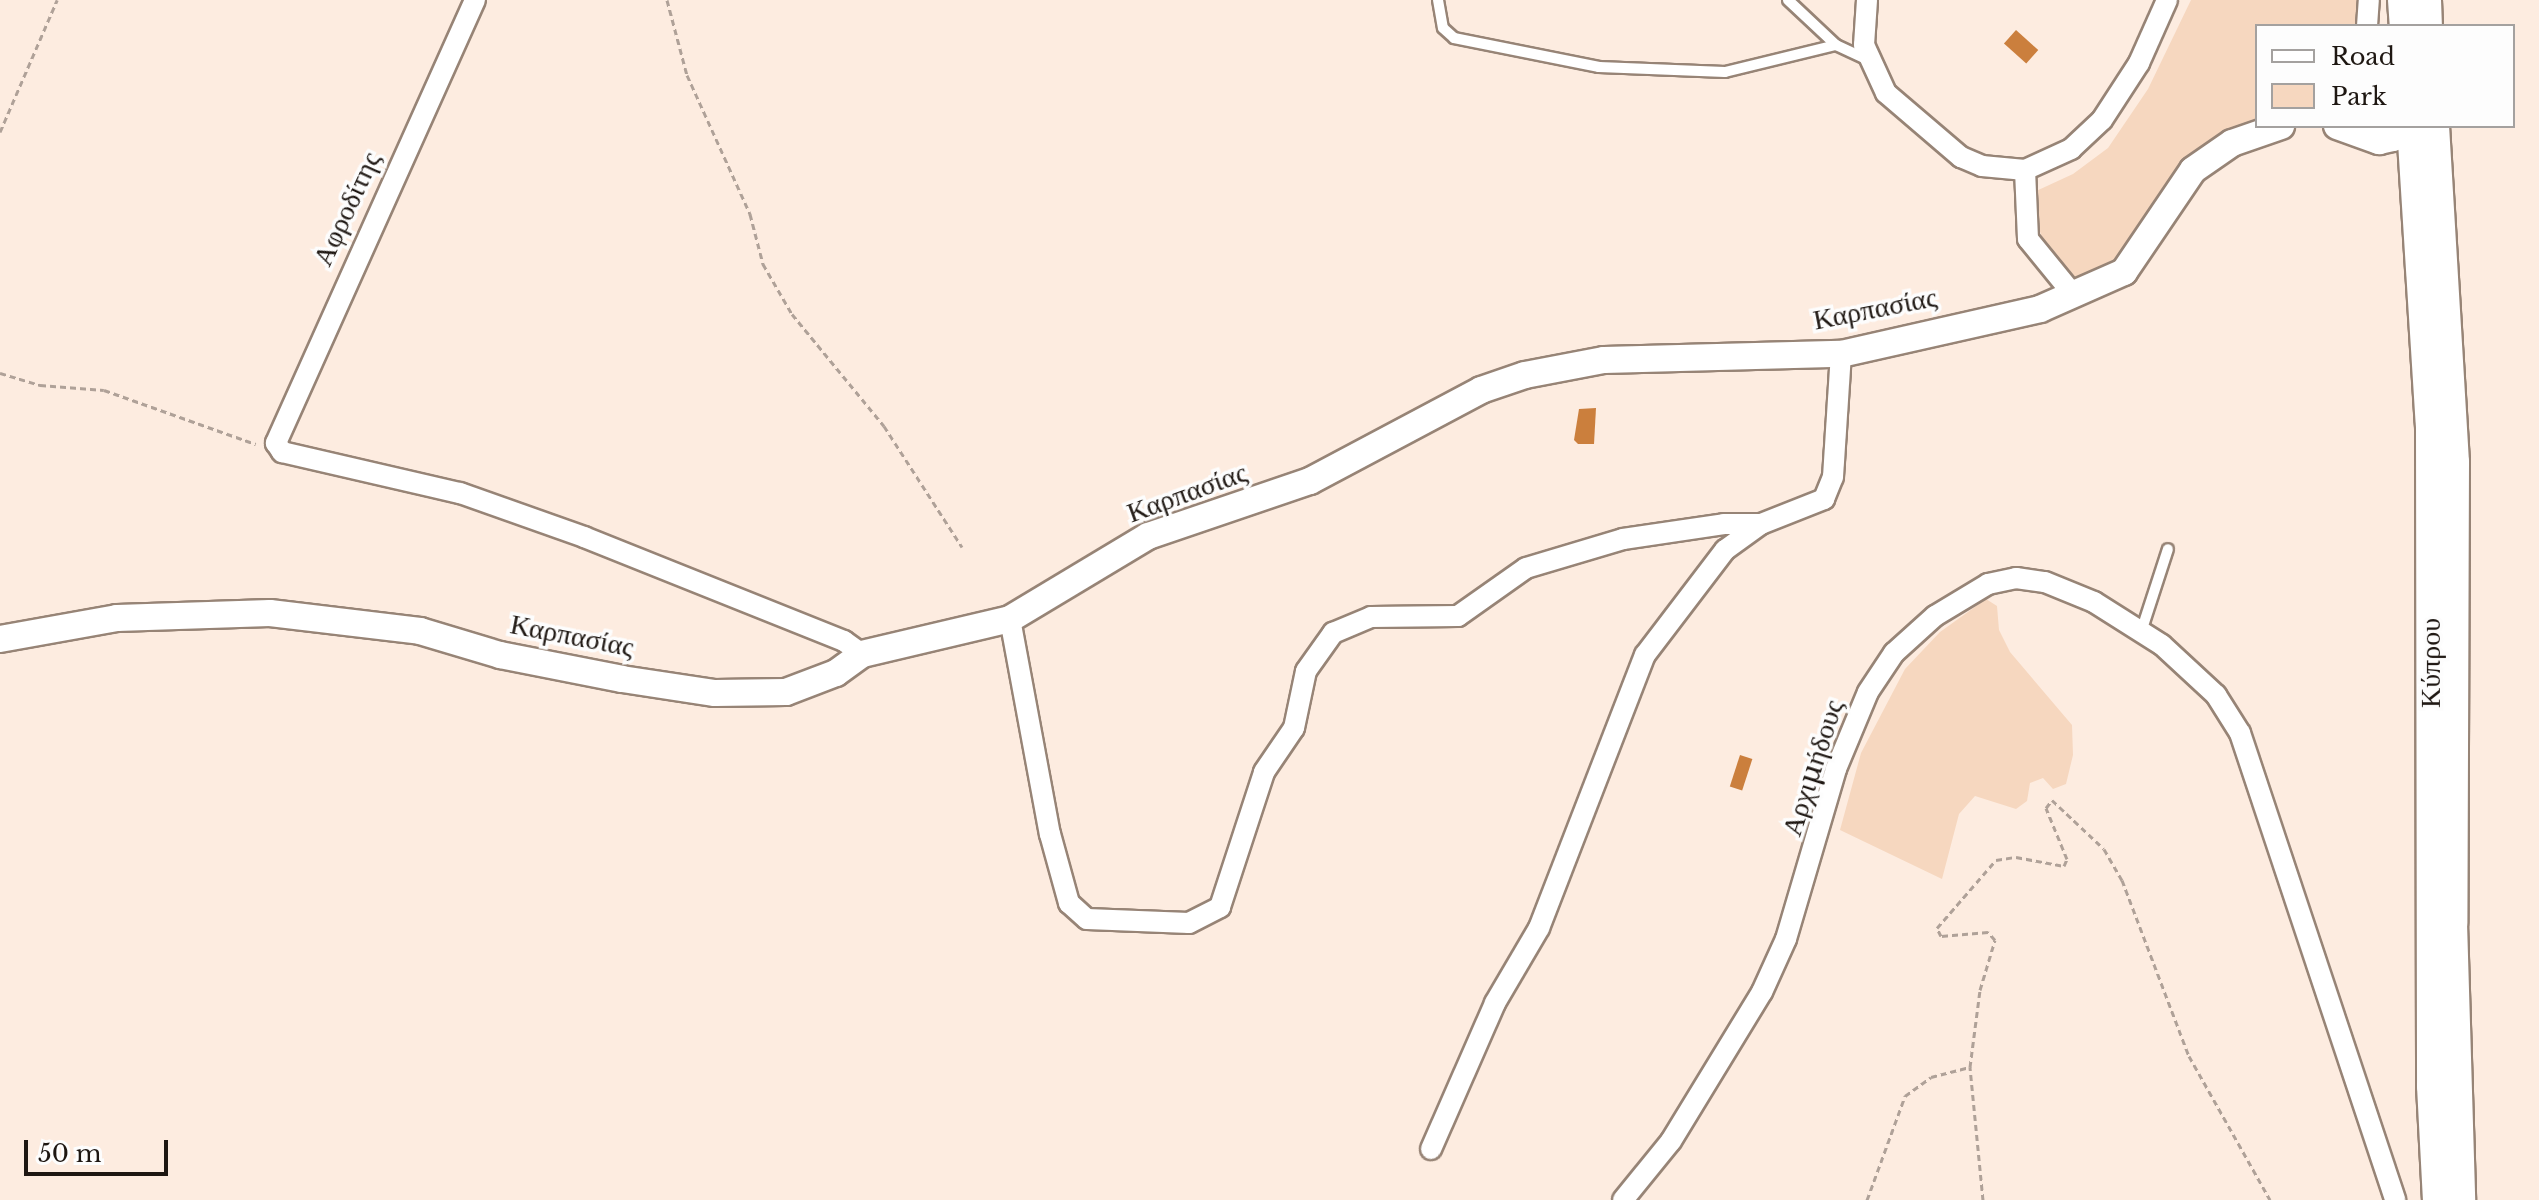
<!DOCTYPE html>
<html>
<head>
<meta charset="utf-8">
<style>
  body { margin:0 }
  #map { position:relative; width:2539px; height:1200px; overflow:hidden; background:#fdece0; font-family:"Libre Baskerville",serif }
  div>[style] { position:absolute }
  [style*='--x'] { left:calc(var(--x)*1px); top:calc(var(--y)*1px); width:calc(var(--w)*1px); rotate:calc(var(--a)*1deg) }
  .green>* { inset:0; background:#f6d7bf }
  .water>* { inset:0; background:#cb7f3d; transform-origin:0 0 }
  .path>* { height:3px; margin-top:-1.5px; transform-origin:0; background:repeating-linear-gradient(90deg,#afa198 0 6px,transparent 0 10px) }
  .roads { filter:drop-shadow(2px 0 #978476) drop-shadow(-2px 0 #978476) drop-shadow(0 2px #978476) drop-shadow(0 -2px #978476) }
  .service>* { height:10px; margin:-5px; padding:0 5px; transform-origin:5px; border-radius:5px; background:#fff }
  .minor>* { height:20px; margin:-10px; padding:0 10px; transform-origin:10px; border-radius:10px; background:#fff }
  .tertiary>* { height:26px; margin:-13px; padding:0 13px; transform-origin:13px; border-radius:13px; background:#fff }
  .secondary>* { height:30px; margin:-15px; padding:0 15px; transform-origin:15px; border-radius:15px; background:#fff }
  span { translate:-50% -50%; white-space:nowrap; text-align:center; line-height:1.15; -webkit-text-stroke:7px #fdfdfd; paint-order:stroke }
  .street-label { font-size:28px; color:#1e1712 }
  .legend { position:absolute; left:2255px; top:24px; width:260px; height:104px; box-sizing:border-box; background:#fdfdfd; border:2px solid #a4a19f; margin:0; padding:10px 14px; list-style:none; font-size:24px; color:#1e1712 }
  .legend li { display:flex; align-items:center; gap:16px; height:40px }
  .legend b { width:40px; border:2px solid #a4a19f }
  .scale { position:absolute; left:24px; top:1140px; width:144px; height:36px; box-sizing:border-box; border:4px solid #1e1712; border-top:0; padding-left:10px; font-size:24px; line-height:28px; white-space:nowrap; color:#1e1712; -webkit-text-stroke:6px #fdfdfd; paint-order:stroke }
</style>
</head>
<body>
<div id="map">
  <div class="green">
    <i style="clip-path:polygon(2191px 0,2364px 0,2362px 26px,2257px 26px,2257px 126px,2223px 138px,2129px 258px,2072px 283px,2047px 253px,2031px 204px,2034px 192px,2073px 174px,2108px 148px,2148px 89px)"></i>
    <i style="clip-path:polygon(1986px 599px,1997px 606px,1999px 630px,2010px 652px,2072px 725px,2073px 755px,2066px 784px,2053px 789px,2043px 778px,2030px 783px,2027px 801px,2016px 809px,1975px 796px,1959px 814px,1942px 879px,1840px 830px,1861px 753px,1905px 669px,1940px 632px)"></i>
  </div>
  <div class="water">
    <i style="left:2016px;top:30px;width:30px;height:18px;rotate:42deg"></i>
    <i style="clip-path:polygon(1596px 408px,1594px 444px,1578px 444px,1574px 440px,1579px 409px)"></i>
    <i style="left:1740px;top:755px;width:13px;height:33px;rotate:18deg"></i>
  </div>
  <div class="path">
    <i style="--x:667;--y:0;--w:78;--a:75.1"></i>
    <i style="--x:687;--y:75;--w:153;--a:65.6"></i>
    <i style="--x:750;--y:214;--w:52;--a:75.4"></i>
    <i style="--x:763;--y:264;--w:58;--a:59.9"></i>
    <i style="--x:792;--y:314;--w:145;--a:50.6"></i>
    <i style="--x:884;--y:426;--w:144;--a:57.2"></i>
    <i style="--x:0;--y:132;--w:144;--a:-66.6"></i>
    <i style="--x:0;--y:373;--w:42;--a:16.7"></i>
    <i style="--x:40;--y:385;--w:64;--a:4.5"></i>
    <i style="--x:104;--y:390;--w:161;--a:19.6"></i>
    <i style="--x:1867;--y:1200;--w:111;--a:-69.9"></i>
    <i style="--x:1905;--y:1096;--w:32;--a:-36"></i>
    <i style="--x:1931;--y:1077;--w:40;--a:-14.4"></i>
    <i style="--x:1983;--y:1200;--w:134;--a:-95.6"></i>
    <i style="--x:1970;--y:1067;--w:78;--a:-82.6"></i>
    <i style="--x:1980;--y:990;--w:52;--a:-73.3"></i>
    <i style="--x:1995;--y:940;--w:11;--a:-131"></i>
    <i style="--x:1988;--y:932;--w:47;--a:175.1"></i>
    <i style="--x:1941;--y:936;--w:9;--a:-117"></i>
    <i style="--x:1937;--y:928;--w:90;--a:-49.1"></i>
    <i style="--x:1996;--y:860;--w:20;--a:-9"></i>
    <i style="--x:2016;--y:857;--w:49;--a:10.6"></i>
    <i style="--x:2064;--y:866;--w:8;--a:-67"></i>
    <i style="--x:2067;--y:859;--w:55;--a:-112.4"></i>
    <i style="--x:2046;--y:808;--w:10;--a:-53"></i>
    <i style="--x:2052;--y:800;--w:71;--a:43.3"></i>
    <i style="--x:2104;--y:849;--w:36;--a:60"></i>
    <i style="--x:2122;--y:880;--w:188;--a:69.2"></i>
    <i style="--x:2189;--y:1056;--w:165;--a:60.6"></i>
  </div>
  <div class="roads">
    <div class="service">
      <i style="--x:1438;--y:0;--w:28;--a:80"></i>
      <i style="--x:1443;--y:28;--w:15;--a:42"></i>
      <i style="--x:1454;--y:38;--w:148;--a:11.3"></i>
      <i style="--x:1599;--y:67;--w:126;--a:2.3"></i>
      <i style="--x:1725;--y:72;--w:114;--a:-13.7"></i>
      <i style="--x:1788;--y:0;--w:66;--a:43.2"></i>
      <i style="--x:1836;--y:45;--w:35;--a:25"></i>
      <i style="--x:2141;--y:632;--w:87;--a:-72"></i>
    </div>
    <div class="minor">
      <i style="--x:475;--y:0;--w:486;--a:114.2"></i>
      <i style="--x:276;--y:443;--w:11;--a:56"></i>
      <i style="--x:282;--y:452;--w:183;--a:13"></i>
      <i style="--x:460;--y:493;--w:132;--a:19.5"></i>
      <i style="--x:584;--y:537;--w:280;--a:21.8"></i>
      <i style="--x:844;--y:641;--w:22;--a:36"></i>
      <i style="--x:1867;--y:0;--w:45;--a:93.8"></i>
      <i style="--x:1864;--y:45;--w:53;--a:65.4"></i>
      <i style="--x:1886;--y:93;--w:99;--a:40.5"></i>
      <i style="--x:1961;--y:157;--w:23;--a:23"></i>
      <i style="--x:1982;--y:166;--w:43;--a:5.3"></i>
      <i style="--x:2025;--y:170;--w:51;--a:-24.5"></i>
      <i style="--x:2071;--y:149;--w:42;--a:-43.1"></i>
      <i style="--x:2102;--y:120;--w:68;--a:-57"></i>
      <i style="--x:2139;--y:63;--w:69;--a:-66"></i>
      <i style="--x:2367;--y:26;--w:26;--a:-86"></i>
      <i style="--x:2025;--y:170;--w:69;--a:87.5"></i>
      <i style="--x:2028;--y:239;--w:70;--a:50.8"></i>
      <i style="--x:1010;--y:619;--w:219;--a:79.5"></i>
      <i style="--x:1050;--y:834;--w:72;--a:74.6"></i>
      <i style="--x:1069;--y:903;--w:24;--a:42"></i>
      <i style="--x:1087;--y:919;--w:102;--a:2.2"></i>
      <i style="--x:1189;--y:923;--w:35;--a:-27"></i>
      <i style="--x:1220;--y:907;--w:142;--a:-71.9"></i>
      <i style="--x:1264;--y:772;--w:53;--a:-55.7"></i>
      <i style="--x:1294;--y:728;--w:58;--a:-78.1"></i>
      <i style="--x:1306;--y:671;--w:47;--a:-54.6"></i>
      <i style="--x:1333;--y:633;--w:41;--a:-22.8"></i>
      <i style="--x:1371;--y:617;--w:87;--a:-0.7"></i>
      <i style="--x:1458;--y:616;--w:83;--a:-35.2"></i>
      <i style="--x:1526;--y:568;--w:101;--a:-16.6"></i>
      <i style="--x:1623;--y:539;--w:102;--a:-8.4"></i>
      <i style="--x:1724;--y:524;--w:37;--a:0"></i>
      <i style="--x:1761;--y:524;--w:68;--a:-21.6"></i>
      <i style="--x:1824;--y:499;--w:24;--a:-68"></i>
      <i style="--x:1833;--y:477;--w:123;--a:-86.3"></i>
      <i style="--x:1431;--y:1149;--w:159;--a:-66.3"></i>
      <i style="--x:1495;--y:1003;--w:87;--a:-59.6"></i>
      <i style="--x:1539;--y:928;--w:293;--a:-68.8"></i>
      <i style="--x:1645;--y:655;--w:132;--a:-52.7"></i>
      <i style="--x:1725;--y:550;--w:44;--a:-35.8"></i>
      <i style="--x:1623;--y:1200;--w:76;--a:-50.9"></i>
      <i style="--x:1671;--y:1141;--w:175;--a:-58.6"></i>
      <i style="--x:1762;--y:992;--w:58;--a:-65.6"></i>
      <i style="--x:1786;--y:939;--w:177;--a:-73.6"></i>
      <i style="--x:1836;--y:769;--w:83;--a:-67.4"></i>
      <i style="--x:1868;--y:692;--w:47;--a:-56.3"></i>
      <i style="--x:1894;--y:653;--w:55;--a:-42.1"></i>
      <i style="--x:1935;--y:616;--w:62;--a:-31.1"></i>
      <i style="--x:1988;--y:584;--w:29;--a:-12"></i>
      <i style="--x:2016;--y:578;--w:29;--a:8"></i>
      <i style="--x:2045;--y:582;--w:53;--a:22.2"></i>
      <i style="--x:2094;--y:602;--w:80;--a:32.3"></i>
      <i style="--x:2162;--y:645;--w:74;--a:42.8"></i>
      <i style="--x:2216;--y:695;--w:45;--a:57.7"></i>
      <i style="--x:2240;--y:733;--w:492;--a:71.6"></i>
    </div>
    <div class="tertiary">
      <i style="--x:2337;--y:126;--w:45;--a:19.7"></i>
      <i style="--x:2379;--y:141;--w:14;--a:-12"></i>
      <i style="--x:2393;--y:138;--w:18;--a:-43"></i>
      <i style="--x:0;--y:639;--w:119;--a:-10.2"></i>
      <i style="--x:117;--y:618;--w:153;--a:-1.9"></i>
      <i style="--x:270;--y:613;--w:151;--a:6.8"></i>
      <i style="--x:420;--y:631;--w:84;--a:16.7"></i>
      <i style="--x:500;--y:655;--w:124;--a:11.1"></i>
      <i style="--x:622;--y:679;--w:94;--a:8.6"></i>
      <i style="--x:715;--y:693;--w:71;--a:-0.8"></i>
      <i style="--x:786;--y:692;--w:53;--a:-20.8"></i>
      <i style="--x:836;--y:673;--w:32;--a:-36"></i>
      <i style="--x:862;--y:654;--w:152;--a:-13.3"></i>
      <i style="--x:1010;--y:619;--w:161;--a:-31"></i>
      <i style="--x:1148;--y:536;--w:171;--a:-18.8"></i>
      <i style="--x:1310;--y:481;--w:194;--a:-28"></i>
      <i style="--x:1481;--y:390;--w:46;--a:-18.8"></i>
      <i style="--x:1525;--y:375;--w:80;--a:-10.8"></i>
      <i style="--x:1604;--y:360;--w:237;--a:-1.5"></i>
      <i style="--x:1841;--y:354;--w:204;--a:-12.7"></i>
      <i style="--x:2040;--y:309;--w:92;--a:-23.8"></i>
      <i style="--x:2124;--y:272;--w:123;--a:-55.9"></i>
      <i style="--x:2193;--y:170;--w:47;--a:-34.7"></i>
      <i style="--x:2232;--y:143;--w:52;--a:-19.1"></i>
    </div>
    <div class="secondary">
      <i style="--x:2403;--y:0;--w:26;--a:86"></i>
      <i style="--x:2426;--y:0;--w:26;--a:88"></i>
      <i style="--x:2412;--y:126;--w:299;--a:86.4"></i>
      <i style="--x:2431;--y:424;--w:662;--a:89.91"></i>
      <i style="--x:2432;--y:1086;--w:114;--a:87"></i>
      <i style="--x:2434;--y:126;--w:337;--a:86.6"></i>
      <i style="--x:2454;--y:462;--w:461;--a:90.2"></i>
      <i style="--x:2452;--y:923;--w:277;--a:88.3"></i>
    </div>
  </div>
  <div class="street-label">
    <span style="left:347px;top:209px;rotate:-65deg">Αφροδίτης</span>
    <span style="left:1875px;top:309px;rotate:-11deg">Καρπασίας</span>
    <span style="left:1187px;top:493px;rotate:-20deg">Καρπασίας</span>
    <span style="left:572px;top:636px;rotate:11deg">Καρπασίας</span>
    <span style="left:2431px;top:663px;rotate:-90deg">Κύπρου</span>
    <span style="left:1813px;top:768px;rotate:-72deg">Αρχιμήδους</span>
  </div>
  <ul class="legend">
  <li><b style="height:10px;background:#fff"></b>Road</li>
  <li><b style="height:22px;background:#f6d7bf"></b>Park</li>
  </ul>
  <div class="scale">50 m</div>
</div>
</body>
</html>
